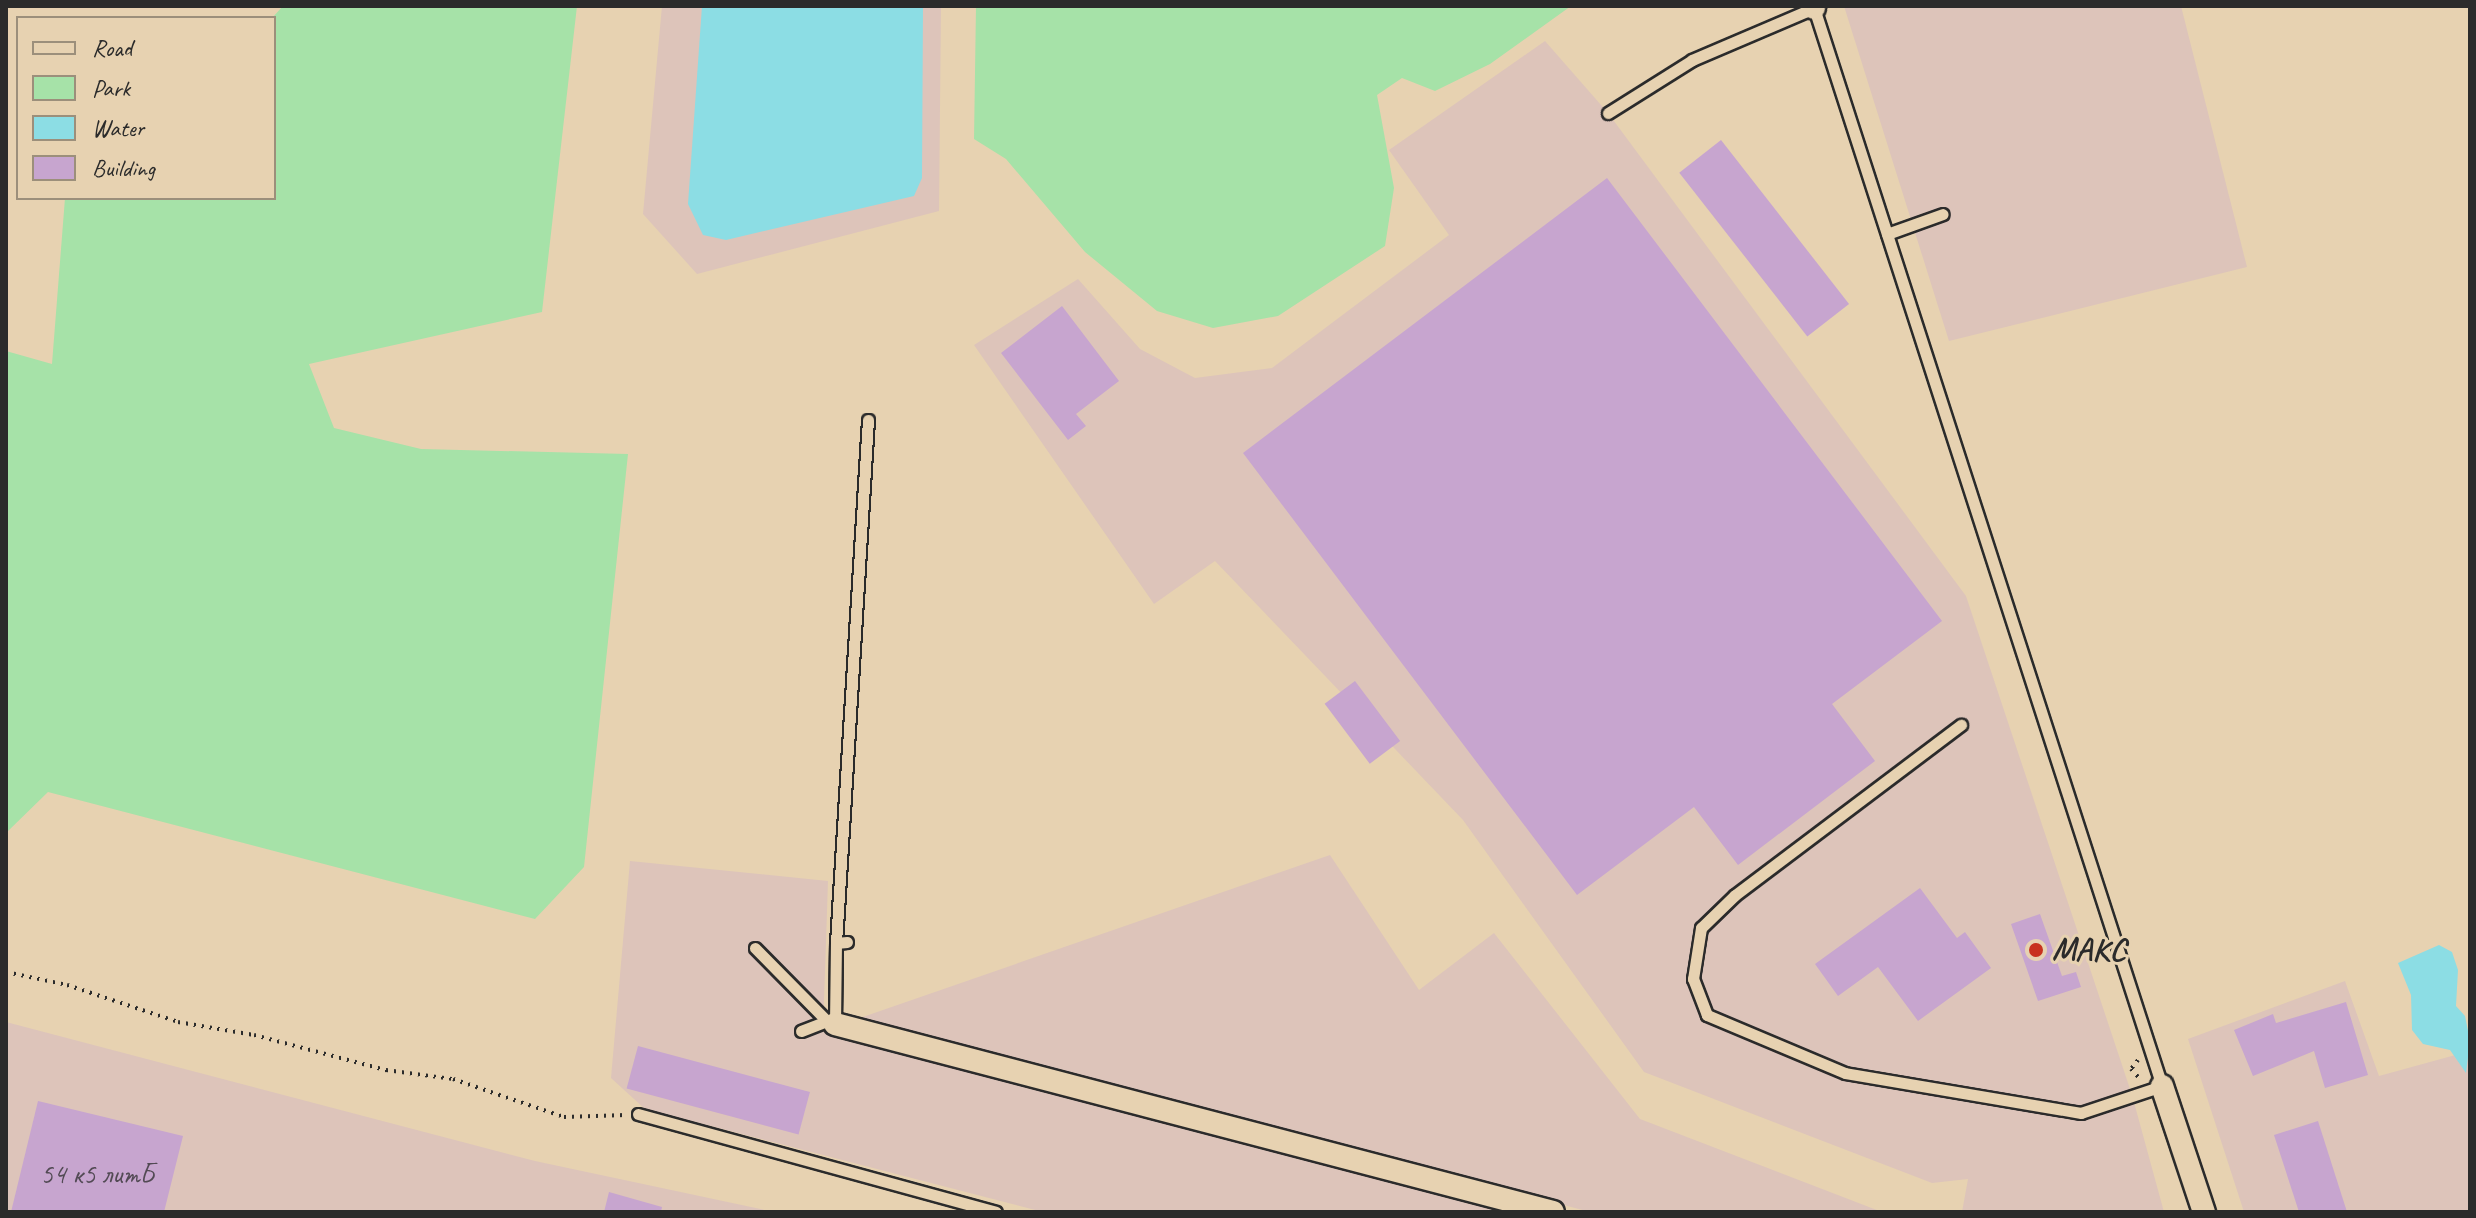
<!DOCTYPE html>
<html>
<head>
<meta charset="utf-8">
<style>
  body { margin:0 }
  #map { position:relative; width:2476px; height:1218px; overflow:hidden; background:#e7d2b1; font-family:Caveat,sans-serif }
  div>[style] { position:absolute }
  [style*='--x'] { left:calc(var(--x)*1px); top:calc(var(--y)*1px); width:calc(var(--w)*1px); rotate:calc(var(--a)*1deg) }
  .built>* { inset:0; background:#ddc4ba }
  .green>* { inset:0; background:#a6e2a8 }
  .water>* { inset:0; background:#8cdde4 }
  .building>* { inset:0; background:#c7a5cf; transform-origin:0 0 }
  .path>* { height:4px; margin-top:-2px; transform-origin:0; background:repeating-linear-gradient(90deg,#2b2b2b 0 2px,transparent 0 8px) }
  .roads { filter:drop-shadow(2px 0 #2b2b2b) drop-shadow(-2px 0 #2b2b2b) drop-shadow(0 2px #2b2b2b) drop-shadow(0 -2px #2b2b2b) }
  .lane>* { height:11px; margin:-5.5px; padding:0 5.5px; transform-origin:5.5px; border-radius:5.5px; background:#e7d2b1 }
  .street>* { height:22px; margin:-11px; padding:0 11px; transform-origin:11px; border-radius:11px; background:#e7d2b1 }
  .dots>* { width:22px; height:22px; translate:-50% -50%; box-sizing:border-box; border:4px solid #e7d2b1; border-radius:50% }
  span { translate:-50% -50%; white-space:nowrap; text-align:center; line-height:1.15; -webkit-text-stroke:6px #e7d2b1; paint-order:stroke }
  .number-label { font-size:28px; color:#524a54 }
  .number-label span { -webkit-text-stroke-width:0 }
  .poi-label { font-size:32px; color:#2b2b2b; font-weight:700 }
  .left { translate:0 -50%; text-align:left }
  .frame { position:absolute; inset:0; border:8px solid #2b2b2b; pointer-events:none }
  .legend { position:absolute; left:16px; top:16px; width:260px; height:184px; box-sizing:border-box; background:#e7d2b1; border:2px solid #9c8f7b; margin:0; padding:10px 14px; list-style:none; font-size:24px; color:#2b2b2b }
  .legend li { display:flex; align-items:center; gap:16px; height:40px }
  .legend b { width:40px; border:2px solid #9c8f7b }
</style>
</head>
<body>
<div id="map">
  <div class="built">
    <i style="clip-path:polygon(662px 6px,941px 6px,939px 211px,697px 274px,643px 214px)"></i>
    <i style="clip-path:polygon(1844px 6px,2181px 6px,2247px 267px,1949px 341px)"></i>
    <i style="clip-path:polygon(1545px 41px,1608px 113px,1966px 596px,2132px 1095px,2164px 1212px,1962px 1212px,1968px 1179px,1932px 1183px,1644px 1072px,1463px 820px,1215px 561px,1154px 604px,974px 345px,1078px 279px,1140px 349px,1195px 378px,1272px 368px,1449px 235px,1389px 150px)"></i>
    <i style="clip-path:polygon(1330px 855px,1419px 990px,1494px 933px,1640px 1119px,1882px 1212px,1590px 1212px,857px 1019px)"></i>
    <i style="clip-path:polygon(630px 861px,828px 881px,823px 1032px,1503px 1212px,1043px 1212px,645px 1109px,611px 1078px)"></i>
    <i style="clip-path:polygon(2345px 981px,2379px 1076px,2470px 1051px,2470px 1212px,2244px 1212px,2188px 1039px)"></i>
    <i style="clip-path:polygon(6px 1022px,535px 1161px,774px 1212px,6px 1212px)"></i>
  </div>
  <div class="green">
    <i style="clip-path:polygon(283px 6px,577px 6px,542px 312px,309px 364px,334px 428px,421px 449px,628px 454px,584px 867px,535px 919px,48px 792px,6px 833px,6px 351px,52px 364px,65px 198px,274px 198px,272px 18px)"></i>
    <i style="clip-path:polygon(976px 6px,1571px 6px,1490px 64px,1435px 91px,1402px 78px,1377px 95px,1394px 188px,1385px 246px,1278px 316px,1213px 328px,1157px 311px,1085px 252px,1006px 159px,974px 139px)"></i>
  </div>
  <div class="water">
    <i style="clip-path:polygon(702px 6px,923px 6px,922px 178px,914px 196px,726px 240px,703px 235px,688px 204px)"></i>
    <i style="clip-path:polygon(2439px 945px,2452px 952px,2458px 970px,2456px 1006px,2465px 1016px,2470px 1041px,2466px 1073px,2450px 1050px,2423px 1044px,2412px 1030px,2411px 995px,2398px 963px)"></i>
  </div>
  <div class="building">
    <i style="left:1721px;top:140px;width:208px;height:53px;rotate:52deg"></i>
    <i style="clip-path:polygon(1607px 178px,1942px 621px,1832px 704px,1875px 761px,1738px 865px,1694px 807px,1577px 895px,1243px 453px)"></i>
    <i style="clip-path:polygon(1062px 306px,1119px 381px,1076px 414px,1086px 426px,1068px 440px,1001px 353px)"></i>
    <i style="left:1355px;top:681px;width:75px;height:38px;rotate:53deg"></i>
    <i style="clip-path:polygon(1920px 888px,1957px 938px,1965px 932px,1991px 968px,1918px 1021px,1878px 967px,1838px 996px,1815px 964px)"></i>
    <i style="clip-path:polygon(2040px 914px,2062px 976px,2076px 972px,2081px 987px,2038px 1001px,2011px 924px)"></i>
    <i style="clip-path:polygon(2346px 1002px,2368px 1075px,2325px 1088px,2314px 1051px,2253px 1076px,2234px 1030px,2273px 1014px,2276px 1023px)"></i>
    <i style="left:638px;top:1046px;width:178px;height:44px;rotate:15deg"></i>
    <i style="clip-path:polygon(38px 1101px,183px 1136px,164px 1212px,11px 1212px)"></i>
    <i style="clip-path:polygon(2318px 1121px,2347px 1212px,2299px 1212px,2274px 1135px)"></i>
    <i style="clip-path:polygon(609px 1192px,662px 1207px,661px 1212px,604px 1212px)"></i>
  </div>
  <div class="path">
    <i style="--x:6;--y:972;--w:62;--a:12"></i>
    <i style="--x:67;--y:985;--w:117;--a:18.4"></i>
    <i style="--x:178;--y:1022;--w:77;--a:9.7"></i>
    <i style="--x:254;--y:1035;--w:137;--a:14.9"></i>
    <i style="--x:386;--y:1070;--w:68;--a:7.7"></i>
    <i style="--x:453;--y:1079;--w:117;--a:18.9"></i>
    <i style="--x:564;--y:1117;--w:62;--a:-1.8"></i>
    <i style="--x:2138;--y:1060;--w:11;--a:128"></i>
    <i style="--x:2131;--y:1069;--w:12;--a:48"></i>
  </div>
  <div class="roads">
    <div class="lane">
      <i style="--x:1608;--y:113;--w:99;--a:-32.2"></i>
      <i style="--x:1692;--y:60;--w:133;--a:-23.1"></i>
      <i style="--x:1814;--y:8;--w:1133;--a:72.11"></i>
      <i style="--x:2162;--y:1086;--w:85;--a:161.6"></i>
      <i style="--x:2081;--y:1113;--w:239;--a:-170.4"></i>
      <i style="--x:1845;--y:1073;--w:150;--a:-157.2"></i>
      <i style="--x:1707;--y:1015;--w:39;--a:-111"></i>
      <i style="--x:1693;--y:979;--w:52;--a:-81.1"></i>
      <i style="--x:1701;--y:928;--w:47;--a:-44.1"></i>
      <i style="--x:1735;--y:895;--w:283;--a:-37"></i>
      <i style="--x:1887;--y:234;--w:59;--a:-19.7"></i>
      <i style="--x:836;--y:943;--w:524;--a:-86.5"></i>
      <i style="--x:755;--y:948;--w:103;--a:45.4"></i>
      <i style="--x:801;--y:1031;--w:28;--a:-21"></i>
      <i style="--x:827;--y:1021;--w:9;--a:21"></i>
      <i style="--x:835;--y:1024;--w:81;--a:-89.3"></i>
      <i style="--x:836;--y:943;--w:11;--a:-5"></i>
      <i style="--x:638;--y:1114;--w:371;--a:15.3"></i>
    </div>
    <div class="street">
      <i style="--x:1813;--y:6;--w:2;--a:63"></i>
      <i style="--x:835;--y:1024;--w:742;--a:14.67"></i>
      <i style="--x:2162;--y:1086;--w:133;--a:71.6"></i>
    </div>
  </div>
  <div class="dots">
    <i style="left:2036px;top:950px;background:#c8321e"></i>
  </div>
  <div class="number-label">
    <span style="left:97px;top:1174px">54 к5 литБ</span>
  </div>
  <div class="poi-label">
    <span class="left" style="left:2052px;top:950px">МАКС</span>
  </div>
  <div class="frame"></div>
  <ul class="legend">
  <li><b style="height:10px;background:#e7d2b1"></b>Road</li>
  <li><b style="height:22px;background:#a6e2a8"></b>Park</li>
  <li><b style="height:22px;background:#8cdde4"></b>Water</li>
  <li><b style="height:22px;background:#c7a5cf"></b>Building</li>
  </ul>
</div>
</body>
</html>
